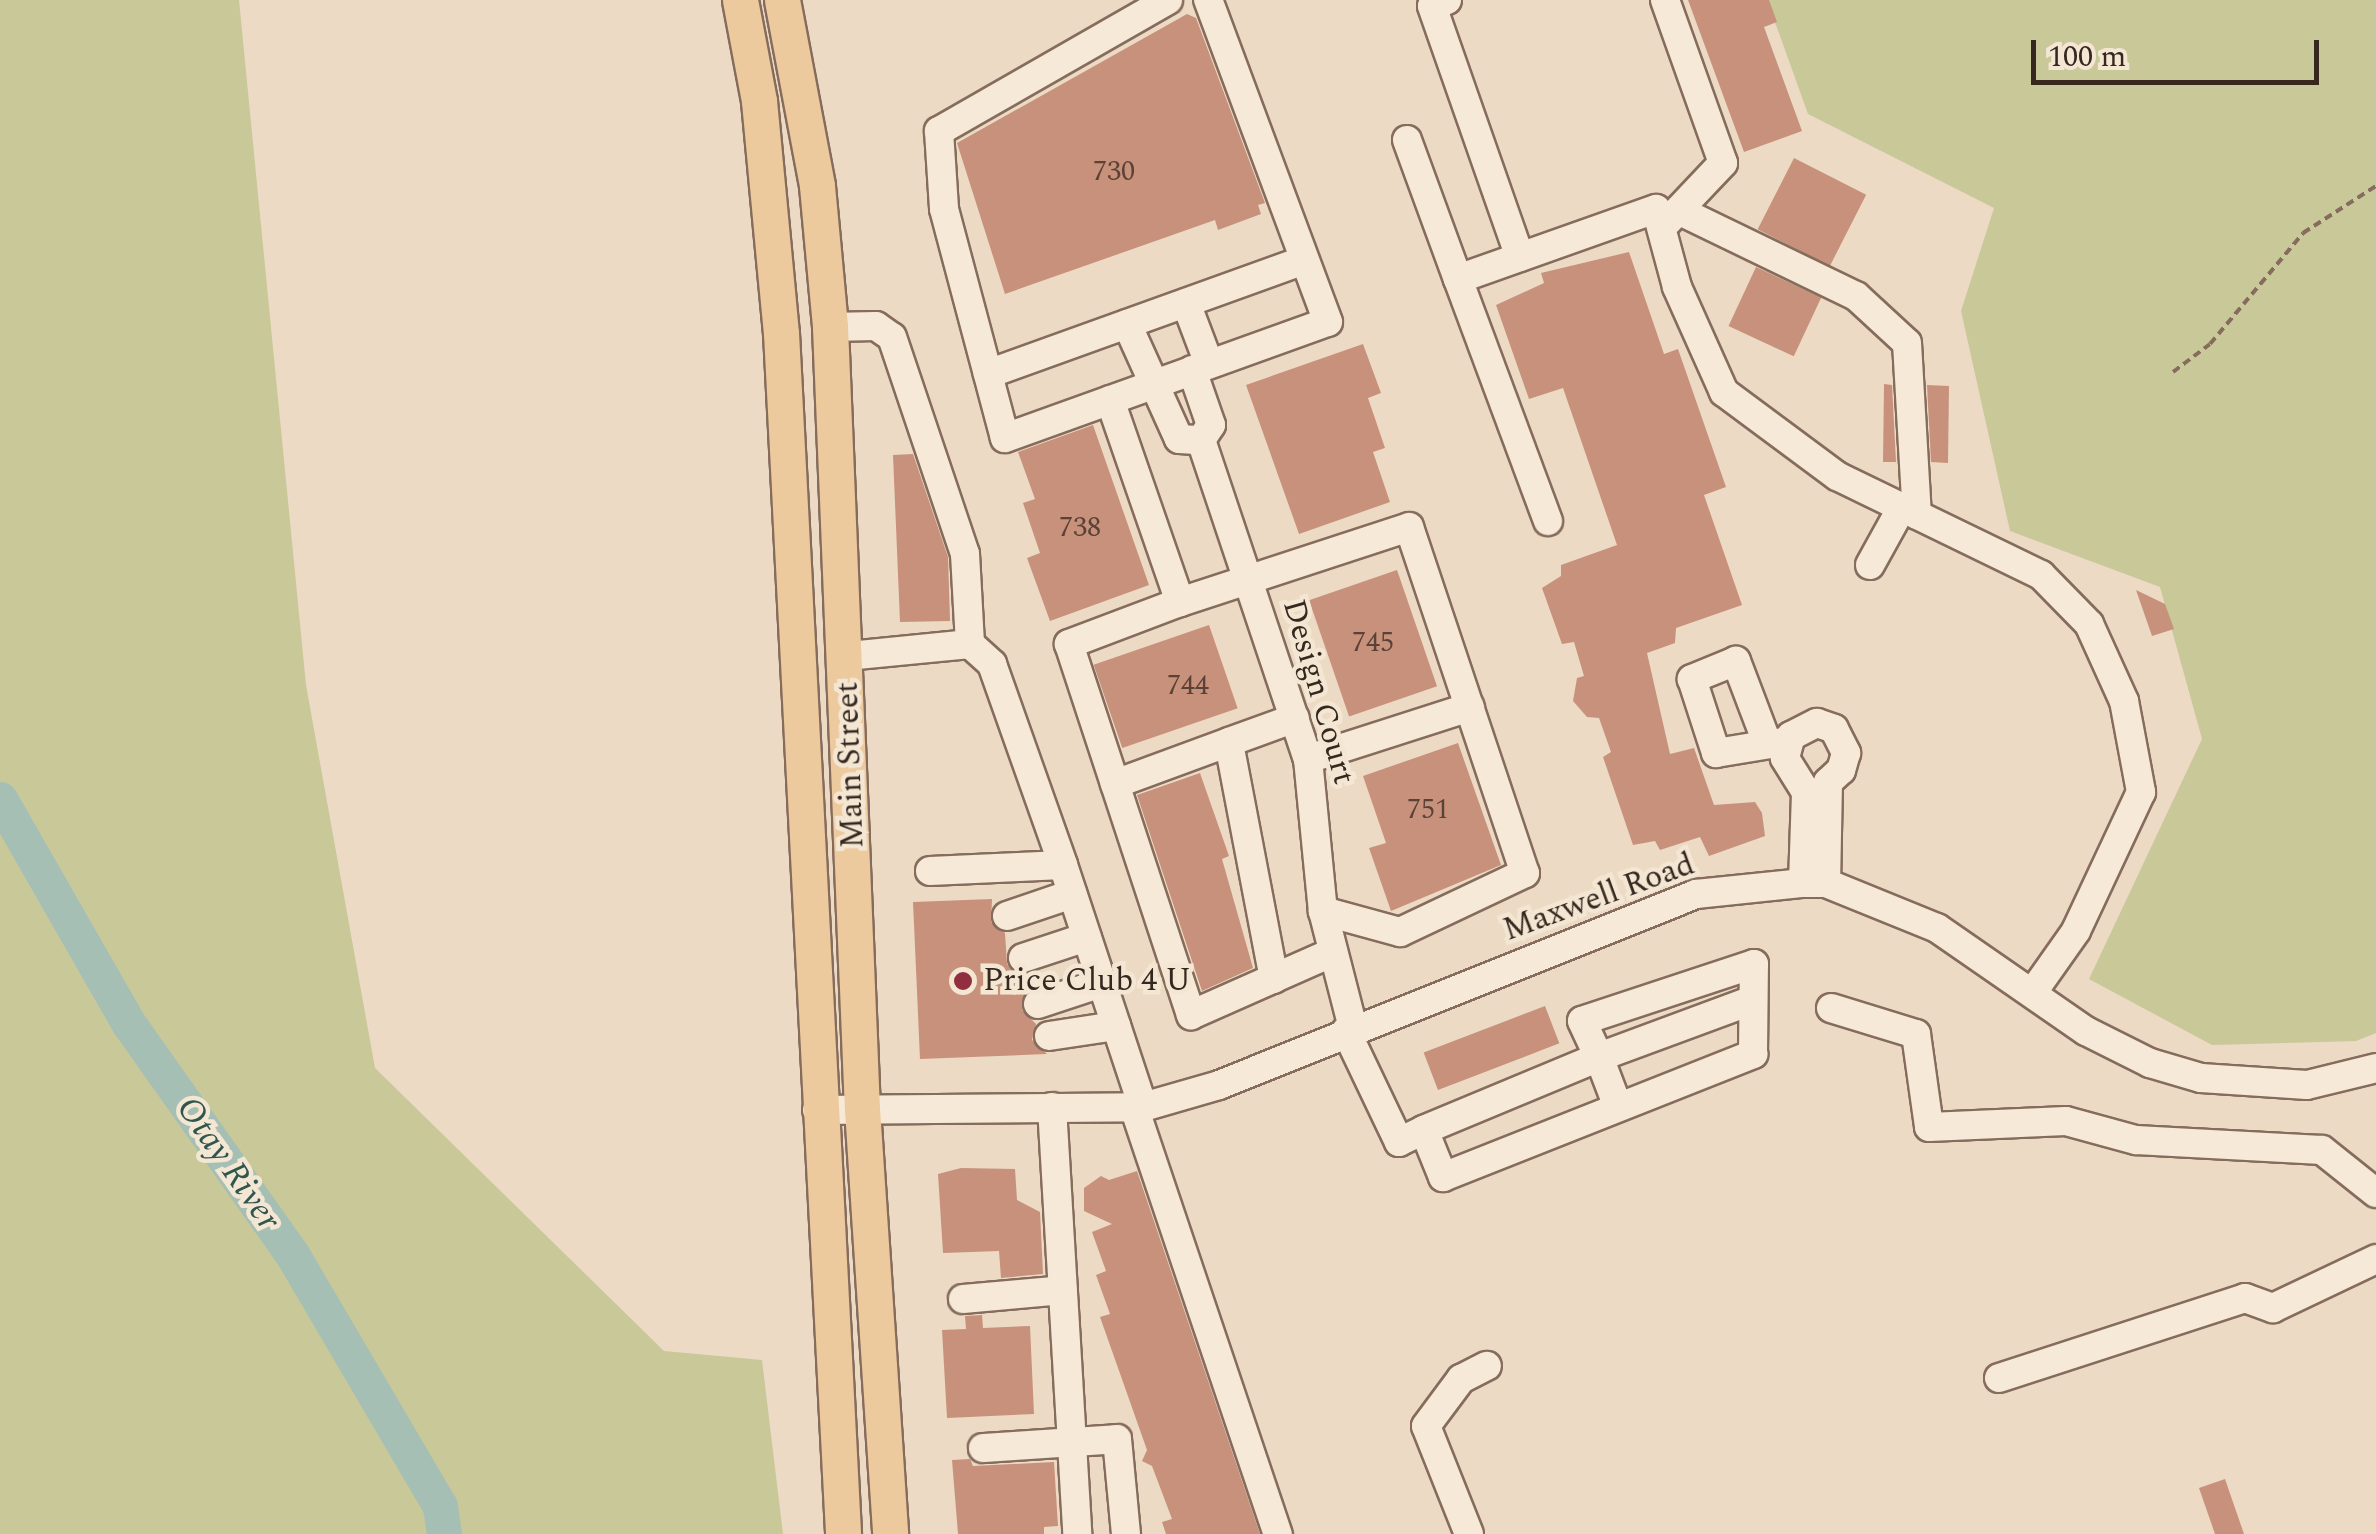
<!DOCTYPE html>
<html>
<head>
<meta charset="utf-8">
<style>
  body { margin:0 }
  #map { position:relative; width:2376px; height:1534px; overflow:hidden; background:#ecdac4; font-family:Spectral,serif }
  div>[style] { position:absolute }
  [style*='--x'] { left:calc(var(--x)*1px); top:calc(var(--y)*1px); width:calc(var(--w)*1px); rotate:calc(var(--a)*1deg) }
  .green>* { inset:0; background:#c9c899 }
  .river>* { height:35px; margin:-17.5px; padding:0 17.5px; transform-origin:17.5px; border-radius:17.5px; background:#a6bfb4 }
  .building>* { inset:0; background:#c8917c; transform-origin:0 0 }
  .path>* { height:4px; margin-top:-2px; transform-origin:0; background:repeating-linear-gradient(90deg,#856c5c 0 8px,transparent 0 13px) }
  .roads { filter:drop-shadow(2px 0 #856c5c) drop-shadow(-2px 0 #856c5c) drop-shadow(0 2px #856c5c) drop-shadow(0 -2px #856c5c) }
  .minor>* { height:28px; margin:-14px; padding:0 14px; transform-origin:14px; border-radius:14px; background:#f7e9d7 }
  .major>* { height:35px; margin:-17.5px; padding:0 17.5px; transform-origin:17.5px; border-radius:17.5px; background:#edc99e }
  .dots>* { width:28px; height:28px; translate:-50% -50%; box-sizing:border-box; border:5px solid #f3e6d3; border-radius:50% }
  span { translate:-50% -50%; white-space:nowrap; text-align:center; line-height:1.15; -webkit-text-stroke:9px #f3e6d3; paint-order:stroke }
  .number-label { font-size:28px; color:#5a4236 }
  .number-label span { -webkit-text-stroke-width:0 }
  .street-label { font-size:32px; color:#36271f }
  .poi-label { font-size:32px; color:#36271f }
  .left { translate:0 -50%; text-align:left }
  .water-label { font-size:35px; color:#2f554d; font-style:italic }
  .scale { position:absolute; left:2031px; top:40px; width:288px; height:45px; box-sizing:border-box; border:5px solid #36271f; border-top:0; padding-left:12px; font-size:30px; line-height:35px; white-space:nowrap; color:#36271f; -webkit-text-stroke:8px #f3e6d3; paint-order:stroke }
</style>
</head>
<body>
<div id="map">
  <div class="green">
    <i style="clip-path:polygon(0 0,239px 0,306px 685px,375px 1068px,664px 1351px,762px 1360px,783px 1534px,0 1534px)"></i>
    <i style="clip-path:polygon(1767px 0,2376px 0,2376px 1033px,2356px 1041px,2212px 1045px,2089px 979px,2202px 739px,2160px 587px,2010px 531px,1961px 311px,1994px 208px,1808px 114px)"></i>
  </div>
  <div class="river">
    <i style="--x:0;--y:799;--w:259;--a:60.2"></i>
    <i style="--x:129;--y:1024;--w:282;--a:54.7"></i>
    <i style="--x:292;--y:1254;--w:292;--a:59.6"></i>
    <i style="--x:440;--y:1506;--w:28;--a:82"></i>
  </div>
  <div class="building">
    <i style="clip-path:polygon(1688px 0,1769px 0,1777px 22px,1764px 27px,1802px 131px,1744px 152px)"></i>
    <i style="clip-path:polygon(1187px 14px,1196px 18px,1265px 203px,1258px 205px,1261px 214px,1218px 230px,1215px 220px,1005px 294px,957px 143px)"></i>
    <i style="left:1794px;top:158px;width:81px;height:80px;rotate:27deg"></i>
    <i style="clip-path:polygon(1629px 252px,1664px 354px,1678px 349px,1726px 487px,1704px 495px,1742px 605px,1676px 628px,1675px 643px,1647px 653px,1670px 754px,1694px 748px,1714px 805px,1755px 802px,1762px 813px,1765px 836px,1709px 856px,1700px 837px,1660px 850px,1655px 841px,1633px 845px,1603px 757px,1611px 752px,1599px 718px,1587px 717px,1573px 701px,1577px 678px,1584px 676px,1574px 642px,1562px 644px,1542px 588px,1561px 576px,1561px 565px,1617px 545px,1563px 388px,1529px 399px,1496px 305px,1544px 283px,1541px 273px)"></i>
    <i style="left:1756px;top:267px;width:72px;height:65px;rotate:25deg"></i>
    <i style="clip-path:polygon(1363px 344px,1381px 393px,1368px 398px,1385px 448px,1373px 452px,1390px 502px,1299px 534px,1246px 385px)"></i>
    <i style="clip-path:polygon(1884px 384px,1892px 385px,1896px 462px,1883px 462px)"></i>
    <i style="clip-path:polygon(1927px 385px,1949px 386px,1948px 463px,1931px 462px)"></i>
    <i style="clip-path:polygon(1093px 425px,1149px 585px,1050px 621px,1027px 558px,1040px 553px,1023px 503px,1035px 499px,1018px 452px)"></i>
    <i style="clip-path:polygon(913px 454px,948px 557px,950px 621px,900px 622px,893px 455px)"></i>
    <i style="left:1397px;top:570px;width:123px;height:93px;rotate:71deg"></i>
    <i style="clip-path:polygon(2136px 590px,2165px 604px,2174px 629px,2152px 636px)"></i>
    <i style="left:1209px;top:625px;width:88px;height:122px;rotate:71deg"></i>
    <i style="clip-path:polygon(1458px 743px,1501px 865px,1391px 911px,1369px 848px,1386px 843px,1363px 776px)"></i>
    <i style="clip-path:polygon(1200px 773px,1229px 856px,1222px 859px,1253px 968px,1202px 991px,1137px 795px)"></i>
    <i style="clip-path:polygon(992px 899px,991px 922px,1005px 933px,1007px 964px,1025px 992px,1022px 1010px,1036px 1024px,1032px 1040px,1047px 1054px,920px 1059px,913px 902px)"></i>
    <i style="left:1545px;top:1006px;width:40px;height:130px;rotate:69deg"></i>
    <i style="clip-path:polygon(961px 1168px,1015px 1169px,1017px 1200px,1040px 1212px,1043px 1274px,1001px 1278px,999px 1251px,943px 1253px,938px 1174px)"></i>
    <i style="clip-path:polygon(1137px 1171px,1260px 1534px,1166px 1534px,1162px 1522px,1172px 1519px,1152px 1466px,1142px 1461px,1147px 1450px,1100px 1317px,1110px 1314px,1096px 1275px,1106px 1271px,1092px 1232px,1112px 1224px,1084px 1211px,1084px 1188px,1101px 1176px,1109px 1180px)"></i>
    <i style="clip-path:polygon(982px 1315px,983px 1328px,1030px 1326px,1034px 1414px,947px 1418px,942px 1330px,966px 1329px,965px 1316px)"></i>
    <i style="clip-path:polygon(970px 1459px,973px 1466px,1054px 1462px,1058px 1526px,1044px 1527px,1044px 1534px,958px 1534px,952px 1460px)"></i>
    <i style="clip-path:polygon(2225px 1479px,2244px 1534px,2215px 1534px,2199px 1488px)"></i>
  </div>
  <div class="path">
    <i style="--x:2173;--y:372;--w:46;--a:-37.1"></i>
    <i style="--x:2210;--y:344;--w:145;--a:-50"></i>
    <i style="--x:2303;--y:233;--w:87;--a:-32.8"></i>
  </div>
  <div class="roads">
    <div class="minor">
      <i style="--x:1168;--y:0;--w:264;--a:150.2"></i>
      <i style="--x:939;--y:131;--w:78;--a:86.3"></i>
      <i style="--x:944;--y:209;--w:237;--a:75.1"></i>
      <i style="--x:1005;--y:438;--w:343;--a:-19.8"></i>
      <i style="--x:1328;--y:322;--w:344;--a:-110.4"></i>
      <i style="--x:1447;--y:0;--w:16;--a:158"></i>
      <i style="--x:1432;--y:6;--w:266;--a:70.7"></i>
      <i style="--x:1665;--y:0;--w:173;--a:70.4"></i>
      <i style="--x:1723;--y:163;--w:80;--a:133.5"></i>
      <i style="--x:1407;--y:140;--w:148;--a:69.9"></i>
      <i style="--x:1682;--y:212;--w:193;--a:25.8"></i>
      <i style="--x:1856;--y:296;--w:69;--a:42.7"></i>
      <i style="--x:1907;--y:343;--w:172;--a:86.7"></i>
      <i style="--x:1186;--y:303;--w:65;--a:69.3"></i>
      <i style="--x:1127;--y:324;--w:126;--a:65.7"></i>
      <i style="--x:1179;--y:439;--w:22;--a:3"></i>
      <i style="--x:830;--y:327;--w:46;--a:-1.2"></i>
      <i style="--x:876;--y:326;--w:19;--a:35"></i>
      <i style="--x:892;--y:337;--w:229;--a:71.4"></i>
      <i style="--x:965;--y:554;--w:90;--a:86.8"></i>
      <i style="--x:970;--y:644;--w:124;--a:174.4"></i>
      <i style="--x:1192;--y:370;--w:58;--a:70.9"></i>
      <i style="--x:1211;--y:425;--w:18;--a:124"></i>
      <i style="--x:988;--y:374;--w:336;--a:-19.8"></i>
      <i style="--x:1110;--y:400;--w:214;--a:70.9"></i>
      <i style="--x:1180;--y:602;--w:119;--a:159.3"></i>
      <i style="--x:1069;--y:644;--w:391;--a:71.8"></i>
      <i style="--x:1191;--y:1015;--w:153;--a:-23.9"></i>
      <i style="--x:1201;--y:440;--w:336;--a:71.5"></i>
      <i style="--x:1308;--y:759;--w:153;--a:84.4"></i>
      <i style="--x:1323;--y:911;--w:121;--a:75.6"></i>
      <i style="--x:1548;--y:521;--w:258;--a:-110.4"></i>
      <i style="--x:1458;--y:279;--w:210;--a:-19.5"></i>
      <i style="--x:1656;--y:209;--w:81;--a:74.9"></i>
      <i style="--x:1677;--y:287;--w:115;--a:65.9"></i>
      <i style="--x:1724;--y:392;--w:141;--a:36.6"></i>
      <i style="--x:1837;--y:476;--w:227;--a:25.9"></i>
      <i style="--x:2041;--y:575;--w:69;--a:45.6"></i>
      <i style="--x:2089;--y:624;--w:85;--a:65.6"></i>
      <i style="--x:2124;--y:701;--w:93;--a:79.4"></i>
      <i style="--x:2141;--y:792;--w:153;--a:115.1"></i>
      <i style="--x:2076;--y:931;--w:75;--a:125.2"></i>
      <i style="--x:1870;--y:565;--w:66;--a:-61.1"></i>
      <i style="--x:1180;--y:602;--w:241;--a:-18.1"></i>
      <i style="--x:1409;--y:527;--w:365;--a:71.5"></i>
      <i style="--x:1525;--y:873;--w:138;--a:154.7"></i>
      <i style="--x:1400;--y:932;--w:80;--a:-164.7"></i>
      <i style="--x:970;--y:644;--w:30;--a:42"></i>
      <i style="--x:992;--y:664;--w:213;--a:70.5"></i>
      <i style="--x:1766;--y:740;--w:85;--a:-110.8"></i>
      <i style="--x:1736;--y:661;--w:48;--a:157.8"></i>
      <i style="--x:1692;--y:679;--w:78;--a:72"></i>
      <i style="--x:1716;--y:753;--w:74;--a:-9.3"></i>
      <i style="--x:1308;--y:759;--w:170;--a:-17.8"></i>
      <i style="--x:1115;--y:784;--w:121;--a:-20.2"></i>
      <i style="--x:930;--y:871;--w:133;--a:-2.6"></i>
      <i style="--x:1063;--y:865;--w:255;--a:71.7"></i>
      <i style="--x:1803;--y:883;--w:91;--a:-88.1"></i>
      <i style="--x:1806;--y:792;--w:40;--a:-122"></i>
      <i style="--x:1785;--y:758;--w:23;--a:-75"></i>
      <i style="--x:1791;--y:736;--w:29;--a:-27"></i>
      <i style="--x:1817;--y:723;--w:18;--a:19"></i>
      <i style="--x:1834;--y:729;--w:27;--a:63"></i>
      <i style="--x:1846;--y:753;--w:18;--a:106"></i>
      <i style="--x:1841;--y:770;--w:18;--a:137"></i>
      <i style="--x:1828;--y:782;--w:101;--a:91.1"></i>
      <i style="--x:1007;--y:916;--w:69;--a:-18.7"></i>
      <i style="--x:1023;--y:958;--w:67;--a:-18.2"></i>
      <i style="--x:1274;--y:979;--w:241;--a:-100.8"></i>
      <i style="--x:1229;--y:742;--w:70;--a:-20"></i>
      <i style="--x:1038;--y:1004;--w:67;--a:-18.2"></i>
      <i style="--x:1831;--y:1008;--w:89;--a:17"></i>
      <i style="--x:1916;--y:1034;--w:94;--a:82"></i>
      <i style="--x:1929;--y:1127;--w:137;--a:-2.5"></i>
      <i style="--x:2066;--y:1121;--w:73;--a:15.2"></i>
      <i style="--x:2136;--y:1140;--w:186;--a:3.1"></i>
      <i style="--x:2322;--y:1150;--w:69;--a:38.5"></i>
      <i style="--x:1346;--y:1031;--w:123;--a:64.5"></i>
      <i style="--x:1399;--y:1142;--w:28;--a:-26"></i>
      <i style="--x:1424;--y:1130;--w:51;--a:68"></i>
      <i style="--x:1443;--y:1177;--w:334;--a:-21.6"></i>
      <i style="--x:1753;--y:1054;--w:90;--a:-89.4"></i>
      <i style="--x:1754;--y:964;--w:181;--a:161.7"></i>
      <i style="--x:1582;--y:1021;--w:40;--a:65"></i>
      <i style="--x:1599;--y:1057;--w:190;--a:157.4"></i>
      <i style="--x:1049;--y:1036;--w:68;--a:-8.5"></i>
      <i style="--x:1052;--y:1107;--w:428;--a:86.6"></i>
      <i style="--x:1134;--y:1107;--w:451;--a:71.4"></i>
      <i style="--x:1618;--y:1107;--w:53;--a:-110.8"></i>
      <i style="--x:1599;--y:1057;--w:164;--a:-20.3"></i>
      <i style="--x:817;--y:1110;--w:326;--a:-0.5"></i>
      <i style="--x:1143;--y:1107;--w:79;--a:-16.1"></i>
      <i style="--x:1219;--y:1085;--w:514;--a:-21.82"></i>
      <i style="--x:1696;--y:894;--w:108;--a:-5.9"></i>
      <i style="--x:1803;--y:883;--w:23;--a:0"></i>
      <i style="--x:1826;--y:883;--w:120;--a:22.1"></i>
      <i style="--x:1937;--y:928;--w:181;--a:34.7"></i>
      <i style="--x:2086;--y:1031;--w:72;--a:26.6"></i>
      <i style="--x:2150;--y:1063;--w:53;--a:16.4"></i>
      <i style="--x:2201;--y:1078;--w:106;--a:3.8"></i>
      <i style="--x:2307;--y:1085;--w:71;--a:-13.8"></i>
      <i style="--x:963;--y:1299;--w:100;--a:-5.1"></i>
      <i style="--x:1999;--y:1378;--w:259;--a:-18"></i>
      <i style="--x:2245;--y:1298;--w:30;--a:20"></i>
      <i style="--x:2273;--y:1308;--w:114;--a:-25.4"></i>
      <i style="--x:983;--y:1448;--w:134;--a:-3.8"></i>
      <i style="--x:1117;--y:1439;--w:95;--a:84.6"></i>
      <i style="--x:1469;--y:1534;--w:116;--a:-111.7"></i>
      <i style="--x:1426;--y:1426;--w:59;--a:-53.3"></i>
      <i style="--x:1461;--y:1379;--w:29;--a:-27"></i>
    </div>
    <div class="major">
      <i style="--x:740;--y:0;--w:103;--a:79.3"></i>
      <i style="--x:759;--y:101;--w:233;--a:84.6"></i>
      <i style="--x:781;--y:333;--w:1203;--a:87.04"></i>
      <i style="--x:782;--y:0;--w:189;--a:79.3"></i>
      <i style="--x:817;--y:186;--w:142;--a:84.7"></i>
      <i style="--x:830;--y:327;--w:783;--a:87.66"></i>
      <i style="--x:862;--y:1109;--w:426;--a:86.2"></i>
    </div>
  </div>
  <div class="dots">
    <i style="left:963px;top:981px;background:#912f3e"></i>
  </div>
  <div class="number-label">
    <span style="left:1114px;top:172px">730</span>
    <span style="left:1080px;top:528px">738</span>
    <span style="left:1373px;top:643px">745</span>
    <span style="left:1188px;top:686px">744</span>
    <span style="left:1428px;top:810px">751</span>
  </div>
  <div class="street-label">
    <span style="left:1318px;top:692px;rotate:74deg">Design Court</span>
    <span style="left:851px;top:765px;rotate:-92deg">Main Street</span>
    <span style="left:1599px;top:898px;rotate:-20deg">Maxwell Road</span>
  </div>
  <div class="poi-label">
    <span class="left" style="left:983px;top:981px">Price Club 4 U</span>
  </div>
  <div class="water-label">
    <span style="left:228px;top:1164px;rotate:55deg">Otay River</span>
  </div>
  <div class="scale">100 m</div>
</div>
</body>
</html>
